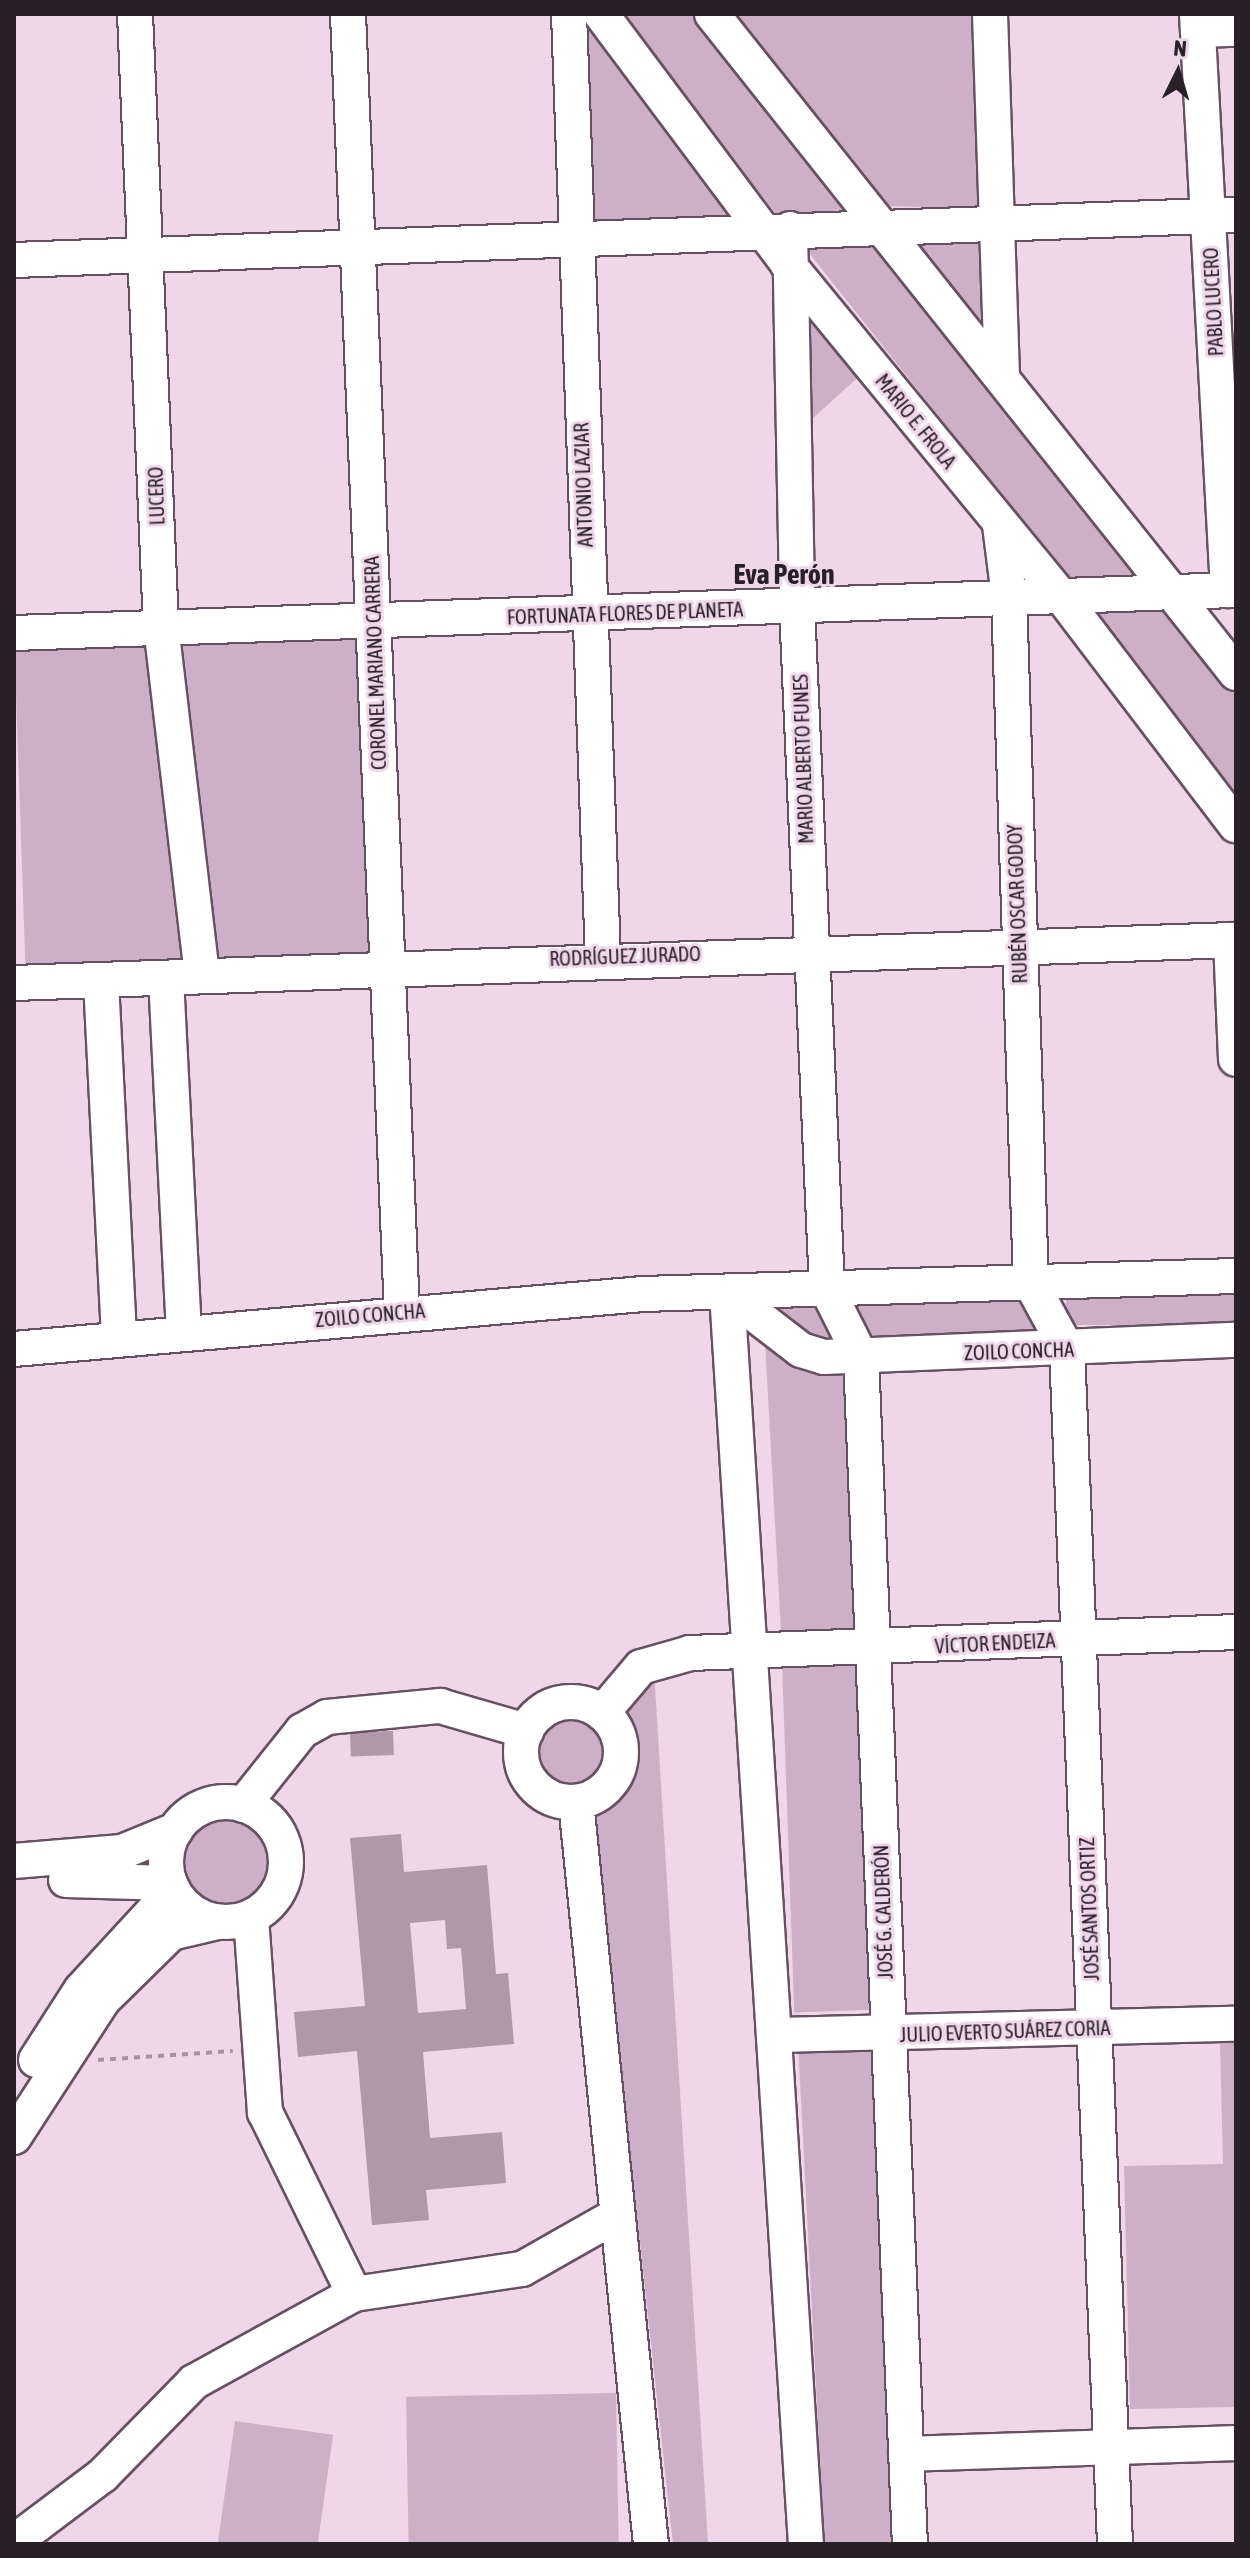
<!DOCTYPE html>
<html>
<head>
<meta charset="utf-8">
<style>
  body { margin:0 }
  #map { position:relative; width:1250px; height:2558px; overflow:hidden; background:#efd6e9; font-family:"Asap Condensed",sans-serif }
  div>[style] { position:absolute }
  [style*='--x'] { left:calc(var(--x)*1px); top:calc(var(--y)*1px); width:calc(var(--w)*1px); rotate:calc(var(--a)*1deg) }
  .green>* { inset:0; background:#cdb0c7; transform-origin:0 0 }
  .round { border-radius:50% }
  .building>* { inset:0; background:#af98aa; transform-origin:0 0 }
  .path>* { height:4px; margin-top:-2px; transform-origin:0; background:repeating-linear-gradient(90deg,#a693a2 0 6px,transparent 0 12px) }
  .roads { filter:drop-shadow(2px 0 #665162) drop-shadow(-2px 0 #665162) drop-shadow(0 2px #665162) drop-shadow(0 -2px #665162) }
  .minor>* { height:34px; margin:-17px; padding:0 17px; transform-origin:17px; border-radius:17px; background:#fff }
  .minor>.ring { margin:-17px; padding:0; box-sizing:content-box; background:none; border:34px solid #fff; border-radius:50% }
  span { translate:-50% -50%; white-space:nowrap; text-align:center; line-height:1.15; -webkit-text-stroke:6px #efd6e9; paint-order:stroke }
  .street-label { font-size:20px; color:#292128 }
  .district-label { font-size:28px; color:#292128; font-weight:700 }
  .frame { position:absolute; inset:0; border:16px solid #292128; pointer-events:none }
  .north { position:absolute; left:1138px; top:32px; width:80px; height:80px; -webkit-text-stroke:6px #efd6e9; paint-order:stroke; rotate:5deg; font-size:22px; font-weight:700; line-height:32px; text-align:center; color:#292128 }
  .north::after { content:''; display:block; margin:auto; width:28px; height:36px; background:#292128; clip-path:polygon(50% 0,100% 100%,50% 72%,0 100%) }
</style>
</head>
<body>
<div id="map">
  <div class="green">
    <i style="clip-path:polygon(617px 14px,696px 14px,842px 198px,843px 210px,778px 216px)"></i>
    <i style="clip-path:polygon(729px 14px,979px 14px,985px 195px,975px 208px,882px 206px)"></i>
    <i style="clip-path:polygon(586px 15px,745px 216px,591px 223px)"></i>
    <i style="clip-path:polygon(986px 234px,991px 332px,982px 333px,912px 246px,916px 236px)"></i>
    <i style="clip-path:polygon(870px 237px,1145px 579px,1070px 582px,802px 244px)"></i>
    <i style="clip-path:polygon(814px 306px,866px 370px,812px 419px,803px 318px)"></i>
    <i style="clip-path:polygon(1166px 605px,1236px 693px,1236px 798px,1089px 606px)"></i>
    <i style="left:359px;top:632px;width:323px;height:345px;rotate:88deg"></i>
    <i style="left:1236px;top:1292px;width:33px;height:170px;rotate:90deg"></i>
    <i style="clip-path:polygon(1024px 1296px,1037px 1332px,866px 1345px,848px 1303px)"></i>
    <i style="clip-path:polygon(767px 1306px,822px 1306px,839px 1342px,817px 1343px)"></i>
    <i style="clip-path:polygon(765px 1342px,800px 1368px,847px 1368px,861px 1629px,781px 1632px)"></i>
    <i style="left:859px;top:1661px;width:349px;height:77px;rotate:88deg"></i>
    <i style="clip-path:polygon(654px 1671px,708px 2544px,673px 2544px,593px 1813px,610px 1803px,635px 1765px,626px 1709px)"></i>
    <i class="round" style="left:540px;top:1719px;width:66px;height:66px"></i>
    <i class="round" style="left:180px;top:1812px;width:92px;height:92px"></i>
    <i style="left:876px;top:2041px;width:503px;height:78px;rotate:87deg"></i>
    <i style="clip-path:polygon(1220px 2043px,1236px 2043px,1236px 2407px,1130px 2409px,1124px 2166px,1223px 2164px)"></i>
    <i style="left:616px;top:2393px;width:151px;height:210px;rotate:89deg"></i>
    <i style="left:235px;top:2421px;width:99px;height:124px;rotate:8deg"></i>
  </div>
  <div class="building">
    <i style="left:393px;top:1731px;width:24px;height:43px;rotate:88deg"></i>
    <i style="clip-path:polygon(evenodd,401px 1834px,404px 1872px,487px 1865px,496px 1974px,508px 1973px,514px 2044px,423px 2052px,430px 2138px,502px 2132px,506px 2183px,426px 2190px,429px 2220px,372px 2225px,357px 2051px,298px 2057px,294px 2012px,365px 2006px,350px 1838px,401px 1834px,445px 1920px,447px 1949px,461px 1948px,466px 2009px,418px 2013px,410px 1923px,445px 1920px)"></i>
  </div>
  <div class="path">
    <i style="--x:98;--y:2060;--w:135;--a:-3.8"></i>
  </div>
  <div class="roads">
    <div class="minor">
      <i style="--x:135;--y:14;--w:613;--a:87.57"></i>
      <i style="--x:161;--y:626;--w:352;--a:83.3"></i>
      <i style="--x:348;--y:14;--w:1299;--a:87.62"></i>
      <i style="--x:569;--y:14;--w:944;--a:87.94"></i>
      <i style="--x:601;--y:14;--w:312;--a:53.2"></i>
      <i style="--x:788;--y:264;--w:431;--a:50.6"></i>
      <i style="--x:1062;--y:597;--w:287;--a:52.7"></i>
      <i style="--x:712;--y:14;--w:842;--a:51.51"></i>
      <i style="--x:990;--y:14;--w:362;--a:88.1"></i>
      <i style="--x:1197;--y:14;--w:577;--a:86.92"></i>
      <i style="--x:1198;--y:30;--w:38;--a:-2"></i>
      <i style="--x:790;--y:229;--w:378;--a:88.9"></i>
      <i style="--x:797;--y:607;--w:683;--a:87.48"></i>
      <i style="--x:827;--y:1289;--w:76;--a:63.4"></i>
      <i style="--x:861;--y:1357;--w:1188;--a:87.64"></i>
      <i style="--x:14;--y:260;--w:1223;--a:-2.11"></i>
      <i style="--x:1000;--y:525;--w:72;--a:82.8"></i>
      <i style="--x:1009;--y:596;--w:687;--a:88.17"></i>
      <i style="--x:1031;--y:1283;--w:75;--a:61.4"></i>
      <i style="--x:1067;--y:1349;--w:1196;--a:87.7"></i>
      <i style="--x:14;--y:633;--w:1223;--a:-2.02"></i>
      <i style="--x:1231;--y:940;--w:119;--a:87.6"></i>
      <i style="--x:166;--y:978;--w:353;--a:87.1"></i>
      <i style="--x:101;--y:981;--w:356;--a:87.1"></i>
      <i style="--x:14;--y:983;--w:1223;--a:-2.02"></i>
      <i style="--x:727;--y:1293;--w:1253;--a:86.39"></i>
      <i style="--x:727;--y:1293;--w:93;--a:37.6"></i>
      <i style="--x:801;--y:1350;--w:24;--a:17"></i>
      <i style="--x:824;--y:1357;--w:412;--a:-2.4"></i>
      <i style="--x:14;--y:1349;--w:631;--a:-5"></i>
      <i style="--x:643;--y:1294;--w:593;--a:-1.74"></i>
      <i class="ring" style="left:521px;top:1702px;width:66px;height:66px"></i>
      <i style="--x:602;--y:1713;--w:60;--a:-49.7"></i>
      <i style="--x:641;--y:1667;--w:51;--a:-15.9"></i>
      <i style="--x:690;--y:1653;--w:546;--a:-2.2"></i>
      <i style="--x:576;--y:1802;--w:746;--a:84.23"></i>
      <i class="ring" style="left:166px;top:1802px;width:86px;height:86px"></i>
      <i style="--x:243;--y:1805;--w:95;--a:-51.4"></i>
      <i style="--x:302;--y:1731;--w:29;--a:-29"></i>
      <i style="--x:327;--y:1717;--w:114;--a:-5.6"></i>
      <i style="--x:440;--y:1706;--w:90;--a:16.2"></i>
      <i style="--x:14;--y:1861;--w:108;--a:-4.8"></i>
      <i style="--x:122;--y:1852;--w:58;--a:-22.2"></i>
      <i style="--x:66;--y:1880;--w:104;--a:1.7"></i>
      <i style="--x:251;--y:1917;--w:196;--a:85.9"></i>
      <i style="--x:265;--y:2112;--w:203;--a:63.9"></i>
      <i style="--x:354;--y:2294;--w:170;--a:-8.5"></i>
      <i style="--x:522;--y:2269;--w:109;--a:-29.6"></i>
      <i style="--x:774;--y:2035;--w:462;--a:-1.4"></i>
      <i style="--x:36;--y:2060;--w:83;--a:-57.3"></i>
      <i style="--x:81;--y:1990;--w:136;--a:-47.4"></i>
      <i style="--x:14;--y:2137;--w:163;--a:-57"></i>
      <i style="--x:103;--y:2000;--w:95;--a:-44.6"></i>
      <i style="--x:171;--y:1933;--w:48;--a:-13.2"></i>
      <i style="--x:906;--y:2454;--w:330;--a:-1.9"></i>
      <i style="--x:14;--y:2542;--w:111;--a:-37"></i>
      <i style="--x:103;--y:2475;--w:130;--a:-45.6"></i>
      <i style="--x:194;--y:2382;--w:183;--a:-28.8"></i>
    </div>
  </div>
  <div class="street-label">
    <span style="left:1213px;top:302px;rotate:-93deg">PABLO LUCERO</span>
    <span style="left:916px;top:421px;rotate:51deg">MARIO E. FROLA</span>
    <span style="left:583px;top:485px;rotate:-92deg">ANTONIO LAZIAR</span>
    <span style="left:156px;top:496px;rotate:-92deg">LUCERO</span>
    <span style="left:625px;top:613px;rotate:-2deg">FORTUNATA FLORES DE PLANETA</span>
    <span style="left:375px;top:663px;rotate:-92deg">CORONEL MARIANO CARRERA</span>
    <span style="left:803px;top:759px;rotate:-92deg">MARIO ALBERTO FUNES</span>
    <span style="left:1017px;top:904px;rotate:-92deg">RUBÉN OSCAR GODOY</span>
    <span style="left:625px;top:956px;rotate:-2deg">RODRÍGUEZ JURADO</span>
    <span style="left:370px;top:1315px;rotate:-5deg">ZOILO CONCHA</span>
    <span style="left:1019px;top:1351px;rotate:-2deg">ZOILO CONCHA</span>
    <span style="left:995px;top:1643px;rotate:-3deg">VÍCTOR ENDEIZA</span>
    <span style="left:1089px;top:1909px;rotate:-92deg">JOSÉ SANTOS ORTIZ</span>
    <span style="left:883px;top:1912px;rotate:-92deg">JOSÉ G. CALDERÓN</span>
    <span style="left:1005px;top:2031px;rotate:-2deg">JULIO EVERTO SUÁREZ CORIA</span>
  </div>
  <div class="district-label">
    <span style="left:784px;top:574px">Eva Perón</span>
  </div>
  <div class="frame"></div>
  <div class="north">N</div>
</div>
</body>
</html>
